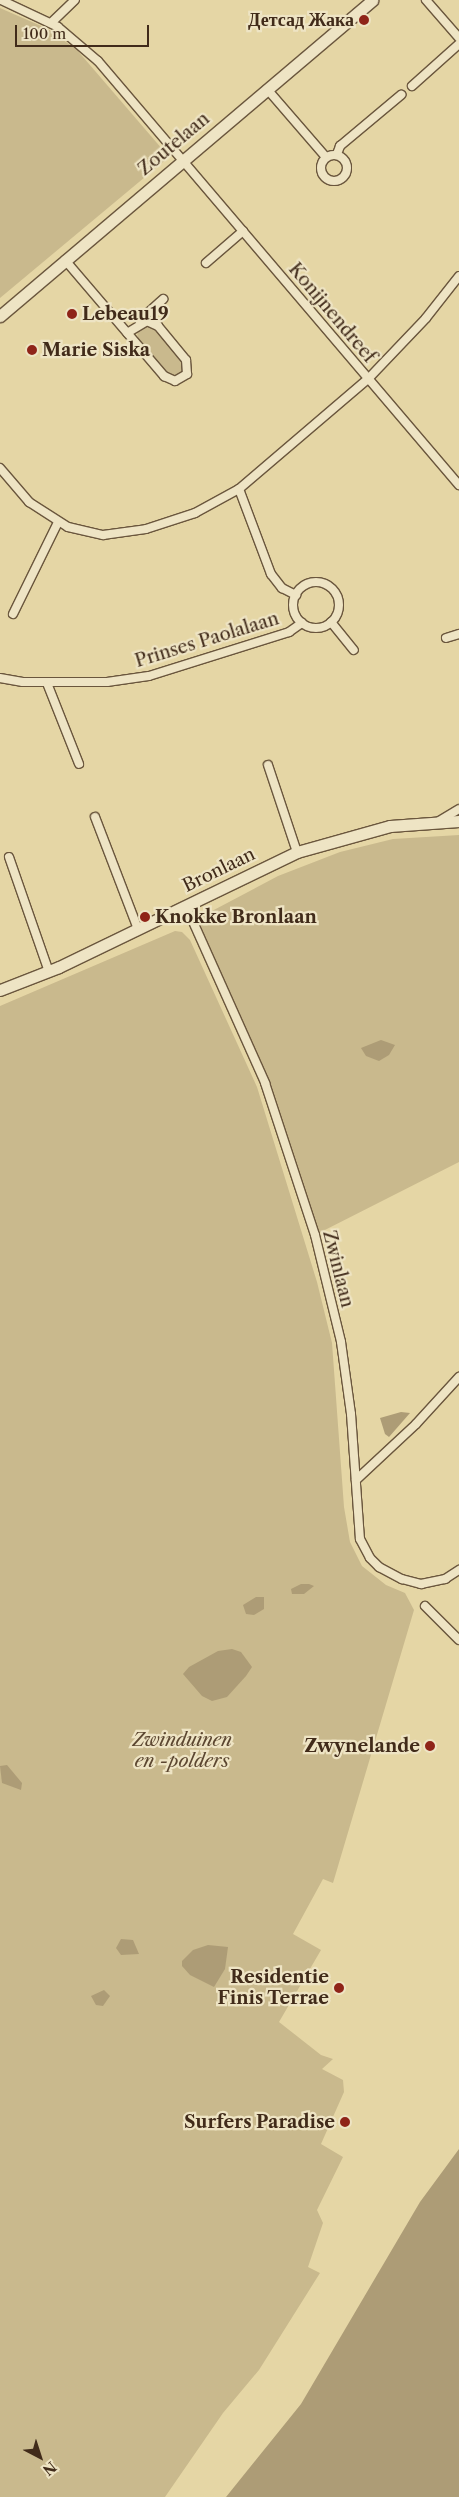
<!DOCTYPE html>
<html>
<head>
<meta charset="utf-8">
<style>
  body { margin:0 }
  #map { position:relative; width:459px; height:2497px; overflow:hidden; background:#e5d6a5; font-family:"Libre Caslon Text",serif }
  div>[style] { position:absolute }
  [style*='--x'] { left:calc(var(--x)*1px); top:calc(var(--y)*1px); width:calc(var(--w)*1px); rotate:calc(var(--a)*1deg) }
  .green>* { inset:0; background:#c9b98d }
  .water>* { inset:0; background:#ad9c76 }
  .roads { filter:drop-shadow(1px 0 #6a563d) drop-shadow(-1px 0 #6a563d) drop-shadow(0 1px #6a563d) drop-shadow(0 -1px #6a563d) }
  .street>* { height:8px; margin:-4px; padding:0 4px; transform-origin:4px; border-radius:4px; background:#eee4c4 }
  .street>.ring { margin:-4px; padding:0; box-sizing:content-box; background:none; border:8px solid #eee4c4; border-radius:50% }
  .secondary>* { height:11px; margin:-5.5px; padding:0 5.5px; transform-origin:5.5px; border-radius:5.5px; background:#eee4c4 }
  .dots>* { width:14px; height:14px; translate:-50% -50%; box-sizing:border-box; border:2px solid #eee4c4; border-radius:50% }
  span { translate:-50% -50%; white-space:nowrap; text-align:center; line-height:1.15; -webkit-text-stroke:4.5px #eee4c4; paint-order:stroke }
  .poi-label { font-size:18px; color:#412b1a; font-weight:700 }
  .right { translate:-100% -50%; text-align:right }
  .left { translate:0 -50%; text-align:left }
  .street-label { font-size:18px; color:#412b1a }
  .park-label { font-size:18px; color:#5c4731; font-style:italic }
  .north { position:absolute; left:15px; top:2432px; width:50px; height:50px; -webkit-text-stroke:4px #eee4c4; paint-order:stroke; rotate:140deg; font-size:14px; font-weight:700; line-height:20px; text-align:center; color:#412b1a }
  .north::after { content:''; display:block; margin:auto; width:18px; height:22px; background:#412b1a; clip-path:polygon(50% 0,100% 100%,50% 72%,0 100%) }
  .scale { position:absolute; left:15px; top:25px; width:134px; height:22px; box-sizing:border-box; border:2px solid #412b1a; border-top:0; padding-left:6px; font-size:15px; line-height:18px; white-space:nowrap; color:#412b1a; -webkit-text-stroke:4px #eee4c4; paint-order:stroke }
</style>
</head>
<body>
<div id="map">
  <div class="green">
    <i style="clip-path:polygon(0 8px,48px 29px,77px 50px,169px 157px,0 298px)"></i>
    <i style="clip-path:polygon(150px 325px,184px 362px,186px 368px,179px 378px,168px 376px,138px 341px,137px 331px)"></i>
    <i style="clip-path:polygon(459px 835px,459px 1162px,315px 1235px,265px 1083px,193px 921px,278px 876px,340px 852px,393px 839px)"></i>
    <i style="clip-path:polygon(175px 931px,182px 932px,190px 940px,257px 1087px,317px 1282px,332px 1343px,344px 1507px,350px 1542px,362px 1566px,386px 1585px,405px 1593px,414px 1610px,333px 1883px,323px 1879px,293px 1934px,321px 1950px,279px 2022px,321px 2055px,333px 2059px,322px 2069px,343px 2080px,344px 2092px,321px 2144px,343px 2157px,317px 2210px,323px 2223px,308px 2267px,320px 2273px,259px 2370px,223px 2413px,165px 2497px,0 2497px,0 1006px)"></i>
  </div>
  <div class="water">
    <i style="clip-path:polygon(381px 1040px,395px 1045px,389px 1055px,379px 1061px,366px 1056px,361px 1048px)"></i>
    <i style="clip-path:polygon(401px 1412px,410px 1413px,389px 1437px,385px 1434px,380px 1418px)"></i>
    <i style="clip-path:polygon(301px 1584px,309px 1584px,314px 1586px,304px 1594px,292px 1594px,291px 1589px)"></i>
    <i style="clip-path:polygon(256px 1597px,264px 1597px,264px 1609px,254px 1615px,246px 1614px,243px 1605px)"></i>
    <i style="clip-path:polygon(232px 1649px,241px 1652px,252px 1667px,246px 1676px,227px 1697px,212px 1701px,202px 1696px,183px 1674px,189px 1667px,218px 1651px)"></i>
    <i style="clip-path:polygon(7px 1765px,22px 1783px,21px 1790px,2px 1783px,0 1766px)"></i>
    <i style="clip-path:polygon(121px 1939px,133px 1940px,139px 1954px,121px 1955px,116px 1948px)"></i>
    <i style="clip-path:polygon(208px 1945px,228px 1947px,225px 1969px,214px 1987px,190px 1975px,182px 1966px,182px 1961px,193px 1950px)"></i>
    <i style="clip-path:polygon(104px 1990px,110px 1996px,103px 2006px,96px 2005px,91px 1996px)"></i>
    <i style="clip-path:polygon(459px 2149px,459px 2497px,226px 2497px,301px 2404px,420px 2202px)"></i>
  </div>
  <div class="roads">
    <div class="street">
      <i style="--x:1;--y:0;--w:63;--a:25.3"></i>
      <i style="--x:58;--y:27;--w:52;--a:40.4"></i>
      <i style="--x:98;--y:61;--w:557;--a:49.59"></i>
      <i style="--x:426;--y:0;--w:50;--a:49"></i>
      <i style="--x:51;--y:23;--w:33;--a:-44"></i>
      <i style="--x:412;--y:86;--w:63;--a:-41.8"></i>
      <i style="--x:267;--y:89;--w:90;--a:49.1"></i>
      <i style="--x:337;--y:154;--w:9;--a:-69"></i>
      <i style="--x:340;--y:146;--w:80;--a:-39.9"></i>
      <i class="ring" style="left:321px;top:155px;width:18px;height:18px"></i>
      <i style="--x:65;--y:260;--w:153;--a:49.5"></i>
      <i style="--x:164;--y:376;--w:12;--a:24"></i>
      <i style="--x:175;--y:381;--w:14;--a:-30"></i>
      <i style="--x:187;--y:374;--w:14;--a:-94"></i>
      <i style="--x:186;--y:360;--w:44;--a:-129.5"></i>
      <i style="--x:158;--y:326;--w:12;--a:-156"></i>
      <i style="--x:147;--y:321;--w:23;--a:149"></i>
      <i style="--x:206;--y:263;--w:49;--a:-40.9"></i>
      <i style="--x:140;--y:323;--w:4;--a:-76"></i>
      <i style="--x:141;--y:319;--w:30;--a:-42"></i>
      <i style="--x:0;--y:468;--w:45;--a:49.5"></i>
      <i style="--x:29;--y:502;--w:46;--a:32.7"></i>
      <i style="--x:68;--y:527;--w:36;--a:13"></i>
      <i style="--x:103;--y:535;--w:43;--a:-7.9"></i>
      <i style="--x:146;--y:529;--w:52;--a:-18.1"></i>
      <i style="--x:195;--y:513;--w:50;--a:-28.6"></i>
      <i style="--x:239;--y:489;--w:170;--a:-40.5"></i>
      <i style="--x:368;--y:379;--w:84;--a:-46.4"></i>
      <i style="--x:426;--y:318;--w:53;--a:-51.8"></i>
      <i style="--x:239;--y:489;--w:91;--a:69.4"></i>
      <i style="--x:271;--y:574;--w:18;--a:52"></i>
      <i style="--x:282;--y:588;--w:16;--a:27"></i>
      <i class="ring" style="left:293px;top:582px;width:38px;height:38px"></i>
      <i style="--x:13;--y:614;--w:102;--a:-63.9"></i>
      <i style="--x:331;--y:622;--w:36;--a:51"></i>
      <i style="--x:446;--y:638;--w:14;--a:-17"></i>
      <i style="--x:0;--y:678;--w:23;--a:10"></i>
      <i style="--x:23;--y:682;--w:84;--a:0"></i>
      <i style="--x:107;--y:682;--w:42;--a:-8.1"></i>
      <i style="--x:149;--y:676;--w:147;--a:-17.4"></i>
      <i style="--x:289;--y:632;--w:16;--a:-35"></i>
      <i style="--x:47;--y:683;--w:87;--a:68.4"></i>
      <i style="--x:268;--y:765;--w:92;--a:71.6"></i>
      <i style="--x:95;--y:817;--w:120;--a:69"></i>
      <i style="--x:439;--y:821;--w:23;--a:-31"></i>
      <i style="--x:9;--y:857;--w:122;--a:70.8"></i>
      <i style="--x:186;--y:906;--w:194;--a:65.9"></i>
      <i style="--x:265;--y:1083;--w:160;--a:71.8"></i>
      <i style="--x:315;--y:1235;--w:110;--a:76.3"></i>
      <i style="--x:341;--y:1342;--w:73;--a:82.1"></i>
      <i style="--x:351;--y:1414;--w:125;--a:85.9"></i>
      <i style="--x:360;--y:1539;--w:21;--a:62"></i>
      <i style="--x:370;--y:1558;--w:13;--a:45"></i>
      <i style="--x:379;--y:1567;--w:26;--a:28"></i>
      <i style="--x:402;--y:1579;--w:20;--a:15"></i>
      <i style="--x:421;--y:1584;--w:25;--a:-12"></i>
      <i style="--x:445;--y:1579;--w:17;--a:-33"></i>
      <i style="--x:356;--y:1480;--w:82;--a:-43"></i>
      <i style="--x:416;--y:1424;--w:64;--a:-47.5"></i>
      <i style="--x:425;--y:1606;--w:48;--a:45"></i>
    </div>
    <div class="secondary">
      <i style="--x:0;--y:316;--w:488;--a:-40.3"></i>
      <i style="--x:0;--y:990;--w:63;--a:-21.3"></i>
      <i style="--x:59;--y:967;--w:264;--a:-25.8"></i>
      <i style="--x:297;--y:852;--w:97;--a:-15.6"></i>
      <i style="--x:390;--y:826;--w:69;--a:-4.1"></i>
    </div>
  </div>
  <div class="dots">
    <i style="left:364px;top:20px;background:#8f2418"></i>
    <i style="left:72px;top:314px;background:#8f2418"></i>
    <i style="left:32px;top:350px;background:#8f2418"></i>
    <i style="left:145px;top:917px;background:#8f2418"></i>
    <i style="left:430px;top:1746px;background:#8f2418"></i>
    <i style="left:339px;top:1988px;background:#8f2418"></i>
    <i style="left:345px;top:2122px;background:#8f2418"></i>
  </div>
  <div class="poi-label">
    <span class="right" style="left:354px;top:20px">Детсад Жака</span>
    <span class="left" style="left:82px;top:314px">Lebeau19</span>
    <span class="left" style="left:42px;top:350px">Marie Siska</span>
    <span class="left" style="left:155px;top:917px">Knokke Bronlaan</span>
    <span class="right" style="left:420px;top:1746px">Zwynelande</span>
    <span class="right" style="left:329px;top:1988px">Residentie<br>Finis Terrae</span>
    <span class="right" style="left:335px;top:2122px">Surfers Paradise</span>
  </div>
  <div class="street-label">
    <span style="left:174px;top:144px;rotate:-40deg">Zoutelaan</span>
    <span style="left:332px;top:313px;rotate:50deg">Konijnendreef</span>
    <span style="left:207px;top:640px;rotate:-17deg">Prinses Paolalaan</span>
    <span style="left:219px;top:870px;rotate:-26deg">Bronlaan</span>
    <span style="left:338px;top:1269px;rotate:76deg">Zwinlaan</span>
  </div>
  <div class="park-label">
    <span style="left:182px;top:1751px">Zwinduinen<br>en -polders</span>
  </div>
  <div class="north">N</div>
  <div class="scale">100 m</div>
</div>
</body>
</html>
